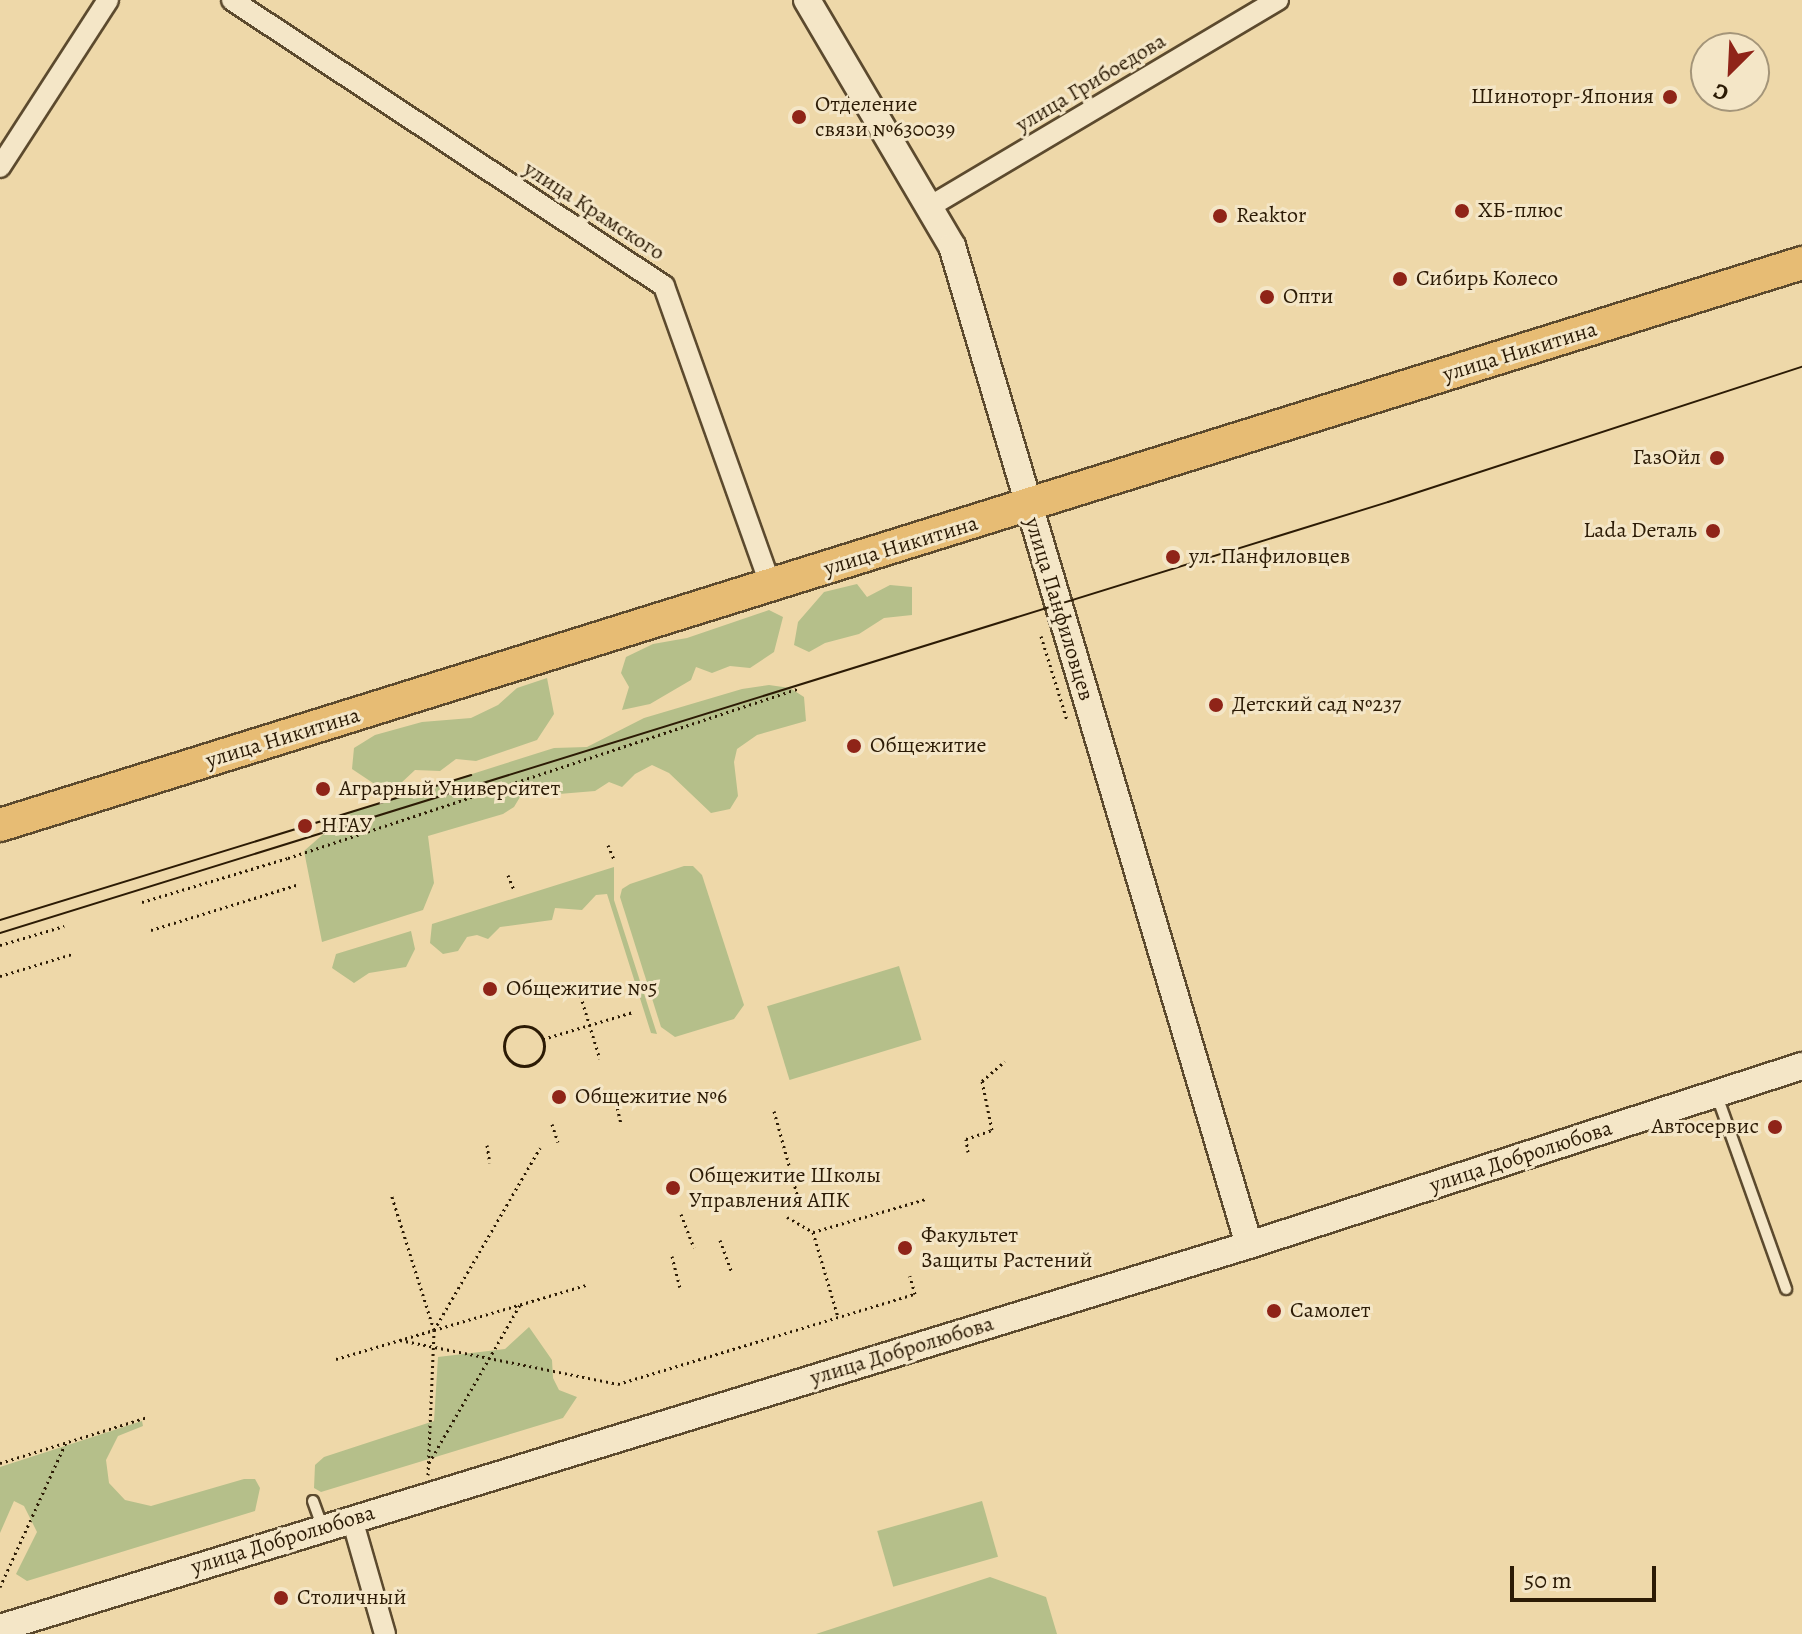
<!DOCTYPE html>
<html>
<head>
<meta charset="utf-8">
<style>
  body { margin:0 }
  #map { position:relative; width:1802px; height:1634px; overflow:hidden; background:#eed8a9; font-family:Alegreya,serif }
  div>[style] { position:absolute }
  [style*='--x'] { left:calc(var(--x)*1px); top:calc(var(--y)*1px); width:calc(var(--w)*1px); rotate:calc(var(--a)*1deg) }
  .green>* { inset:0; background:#b5bf8a; transform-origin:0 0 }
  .path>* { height:3px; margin-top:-1.5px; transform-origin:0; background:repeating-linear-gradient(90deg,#2c1b05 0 2px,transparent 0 6px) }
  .path>.ring { margin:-1.5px; padding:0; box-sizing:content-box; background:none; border:3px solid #2c1b05; border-radius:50% }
  .roads { filter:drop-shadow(2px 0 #5c4a2e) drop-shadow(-2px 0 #5c4a2e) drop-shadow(0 2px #5c4a2e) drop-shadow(0 -2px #5c4a2e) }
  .service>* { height:10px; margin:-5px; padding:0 5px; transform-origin:5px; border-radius:5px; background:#f4e6c7 }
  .minor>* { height:20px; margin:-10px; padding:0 10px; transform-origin:10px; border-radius:10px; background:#f4e6c7 }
  .tertiary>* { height:26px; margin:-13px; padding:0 13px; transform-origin:13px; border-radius:13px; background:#f4e6c7 }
  .primary>* { height:32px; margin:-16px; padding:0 16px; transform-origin:16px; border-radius:16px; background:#e7bc74 }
  .tram>* { height:2px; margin:-1px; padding:0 1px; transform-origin:1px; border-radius:1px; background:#2c1b05 }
  .dots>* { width:22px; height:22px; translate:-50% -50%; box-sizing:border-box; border:4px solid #f4e6c7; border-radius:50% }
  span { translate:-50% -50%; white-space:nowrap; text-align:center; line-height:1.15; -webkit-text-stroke:6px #f4e6c7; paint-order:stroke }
  .street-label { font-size:22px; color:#2c1b05 }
  .poi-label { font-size:22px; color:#2c1b05 }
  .right { translate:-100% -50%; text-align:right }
  .left { translate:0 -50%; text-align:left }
  .north { position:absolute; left:1690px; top:32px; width:80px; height:80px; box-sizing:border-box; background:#f4e6c7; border:2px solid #a49579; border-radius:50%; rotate:204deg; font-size:22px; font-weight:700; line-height:32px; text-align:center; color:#2c1b05 }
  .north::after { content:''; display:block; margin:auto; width:28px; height:36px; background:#8f2418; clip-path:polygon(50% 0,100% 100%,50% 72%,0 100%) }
  .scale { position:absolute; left:1510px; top:1566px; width:146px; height:36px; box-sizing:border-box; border:4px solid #2c1b05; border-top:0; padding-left:10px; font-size:24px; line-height:28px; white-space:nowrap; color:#2c1b05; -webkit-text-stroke:6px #f4e6c7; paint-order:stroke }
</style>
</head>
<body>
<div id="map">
  <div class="green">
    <i style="clip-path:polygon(857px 584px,867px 597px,890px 585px,912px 587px,912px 615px,884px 618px,859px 634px,825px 643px,809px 652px,794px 645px,798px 622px,824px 592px)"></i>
    <i style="clip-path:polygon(769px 610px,783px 617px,774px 652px,750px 668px,730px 666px,712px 673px,696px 667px,691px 680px,650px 704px,622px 710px,629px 687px,621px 673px,626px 657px,653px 644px,687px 638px)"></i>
    <i style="clip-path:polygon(547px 678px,554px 714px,537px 740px,476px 761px,456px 759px,440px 771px,415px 770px,400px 784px,379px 787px,352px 769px,354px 748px,375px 735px,422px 722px,471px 718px,498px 705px,517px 688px)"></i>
    <i style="clip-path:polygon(769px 685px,790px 688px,804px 697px,806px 721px,757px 735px,737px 749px,734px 762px,738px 796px,730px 809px,711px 813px,669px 773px,652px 765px,635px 774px,622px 787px,609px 782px,595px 791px,559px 794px,540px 788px,523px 792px,514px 807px,503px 814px,428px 836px,434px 883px,423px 910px,322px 942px,304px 851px,346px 814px,554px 748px,587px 747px,644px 718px,742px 689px)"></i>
    <i style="clip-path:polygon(684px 866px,693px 866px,702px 875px,744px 1005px,734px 1019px,675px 1037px,661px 1027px,620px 897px,622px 889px,630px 884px)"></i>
    <i style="clip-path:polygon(614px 867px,614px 900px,657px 1034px,651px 1033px,607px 894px,596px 895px,582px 910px,555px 908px,552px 920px,500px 927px,488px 939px,477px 935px,467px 937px,458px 951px,443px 954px,430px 943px,432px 924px)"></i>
    <i style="clip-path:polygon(411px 931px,415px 949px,406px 967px,369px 973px,354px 983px,332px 968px,336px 954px)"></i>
    <i style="left:899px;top:966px;width:77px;height:138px;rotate:73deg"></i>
    <i style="clip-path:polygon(529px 1327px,552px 1360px,553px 1378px,559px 1390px,577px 1397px,563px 1418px,321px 1492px,314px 1488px,315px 1465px,324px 1457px,434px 1421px,438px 1357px,505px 1349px)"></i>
    <i style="clip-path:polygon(142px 1421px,143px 1426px,118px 1436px,106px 1460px,109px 1483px,125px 1500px,151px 1506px,244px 1479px,255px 1479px,260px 1488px,255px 1511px,27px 1581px,16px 1574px,37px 1532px,24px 1506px,14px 1501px,0 1533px,0 1467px)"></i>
    <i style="left:982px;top:1501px;width:58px;height:109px;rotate:74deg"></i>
    <i style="clip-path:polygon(990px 1577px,1046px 1597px,1057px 1634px,816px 1634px)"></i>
  </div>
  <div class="path">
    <i style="--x:1041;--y:636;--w:88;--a:72.8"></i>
    <i style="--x:608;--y:845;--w:15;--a:67"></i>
    <i style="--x:508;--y:875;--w:16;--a:68"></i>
    <i style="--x:142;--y:902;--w:152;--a:-16.8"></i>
    <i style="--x:288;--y:858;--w:539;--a:-18.37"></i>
    <i style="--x:151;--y:930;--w:152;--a:-17.2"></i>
    <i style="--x:0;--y:945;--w:67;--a:-16.5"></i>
    <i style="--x:0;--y:976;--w:75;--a:-17"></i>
    <i style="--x:577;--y:984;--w:78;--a:73"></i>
    <i class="ring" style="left:504px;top:1026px;width:37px;height:37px"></i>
    <i style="--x:543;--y:1039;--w:94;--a:-16.7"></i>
    <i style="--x:616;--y:1102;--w:22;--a:77"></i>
    <i style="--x:774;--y:1111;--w:93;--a:74.5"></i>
    <i style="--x:552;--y:1124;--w:19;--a:72"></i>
    <i style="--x:487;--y:1145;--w:18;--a:81"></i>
    <i style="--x:968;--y:1152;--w:13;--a:-99"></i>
    <i style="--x:966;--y:1139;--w:28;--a:-19"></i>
    <i style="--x:992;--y:1130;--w:50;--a:-101.5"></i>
    <i style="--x:982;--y:1081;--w:30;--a:-41"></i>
    <i style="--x:681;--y:1214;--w:36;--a:69"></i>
    <i style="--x:787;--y:1217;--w:30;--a:30"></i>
    <i style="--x:813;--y:1232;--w:89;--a:73.6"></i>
    <i style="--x:813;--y:1232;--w:118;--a:-16.3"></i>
    <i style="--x:720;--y:1240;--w:33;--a:70"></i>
    <i style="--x:672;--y:1256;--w:32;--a:76"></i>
    <i style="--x:434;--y:1330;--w:159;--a:-16.5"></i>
    <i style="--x:400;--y:1340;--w:222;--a:11.4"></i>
    <i style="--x:618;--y:1384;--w:310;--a:-16.9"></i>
    <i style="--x:915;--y:1294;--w:19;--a:-106"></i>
    <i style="--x:336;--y:1359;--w:102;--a:-16.5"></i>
    <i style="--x:434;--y:1330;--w:143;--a:-107.5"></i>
    <i style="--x:0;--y:1463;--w:155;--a:-17.3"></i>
    <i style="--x:429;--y:1463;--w:182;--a:-60.1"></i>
    <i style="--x:428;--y:1475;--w:145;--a:-87.6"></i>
    <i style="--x:434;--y:1330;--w:211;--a:-59.8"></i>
    <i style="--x:0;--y:1587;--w:159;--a:-65.5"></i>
  </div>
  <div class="roads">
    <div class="service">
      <i style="--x:1717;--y:1096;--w:205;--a:70.3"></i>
      <i style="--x:313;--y:1501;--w:29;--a:70"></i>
    </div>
    <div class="minor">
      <i style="--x:232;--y:0;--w:518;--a:33.51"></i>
      <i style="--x:664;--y:286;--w:319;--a:70.4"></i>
      <i style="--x:0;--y:167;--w:199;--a:-57.1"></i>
      <i style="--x:929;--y:207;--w:406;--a:-30.7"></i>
      <i style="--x:352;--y:1519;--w:120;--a:74"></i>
    </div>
    <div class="tertiary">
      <i style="--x:807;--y:0;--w:286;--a:59.5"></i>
      <i style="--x:952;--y:246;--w:1042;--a:73.44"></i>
      <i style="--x:0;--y:1628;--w:1306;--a:-17.05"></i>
      <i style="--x:1249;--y:1245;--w:581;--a:-17.94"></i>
    </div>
    <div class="primary">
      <i style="--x:0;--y:825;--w:1888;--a:-17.32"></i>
    </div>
  </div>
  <div class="tram">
    <i style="--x:0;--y:920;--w:493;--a:-17.1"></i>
    <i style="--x:0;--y:933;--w:1453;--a:-17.25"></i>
    <i style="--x:1388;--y:502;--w:435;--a:-18.1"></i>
  </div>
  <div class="dots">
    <i style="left:1670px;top:97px;background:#8f2418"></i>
    <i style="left:799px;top:117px;background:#8f2418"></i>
    <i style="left:1462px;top:211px;background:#8f2418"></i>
    <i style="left:1220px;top:216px;background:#8f2418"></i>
    <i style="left:1400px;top:279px;background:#8f2418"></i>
    <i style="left:1267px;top:297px;background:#8f2418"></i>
    <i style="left:1717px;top:458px;background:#8f2418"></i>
    <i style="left:1713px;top:531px;background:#8f2418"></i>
    <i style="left:1173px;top:557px;background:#8f2418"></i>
    <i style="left:1216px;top:705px;background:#8f2418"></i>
    <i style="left:854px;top:746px;background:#8f2418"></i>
    <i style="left:323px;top:789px;background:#8f2418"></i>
    <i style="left:305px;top:826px;background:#8f2418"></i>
    <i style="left:490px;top:989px;background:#8f2418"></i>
    <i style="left:559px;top:1097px;background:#8f2418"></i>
    <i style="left:1775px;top:1127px;background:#8f2418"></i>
    <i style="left:673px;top:1188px;background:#8f2418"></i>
    <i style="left:905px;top:1248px;background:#8f2418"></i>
    <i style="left:1274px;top:1311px;background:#8f2418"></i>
    <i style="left:281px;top:1598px;background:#8f2418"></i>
  </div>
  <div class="street-label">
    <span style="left:1091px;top:83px;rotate:-31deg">улица Грибоедова</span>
    <span style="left:594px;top:211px;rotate:33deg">улица Крамского</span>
    <span style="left:1520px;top:352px;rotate:-17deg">улица Никитина</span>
    <span style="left:901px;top:546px;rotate:-17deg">улица Никитина</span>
    <span style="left:1059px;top:609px;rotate:73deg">улица Панфиловцев</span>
    <span style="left:283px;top:738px;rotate:-17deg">улица Никитина</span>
    <span style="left:1521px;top:1157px;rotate:-18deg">улица Добролюбова</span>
    <span style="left:902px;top:1351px;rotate:-17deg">улица Добролюбова</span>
    <span style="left:283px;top:1540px;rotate:-17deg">улица Добролюбова</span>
  </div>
  <div class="poi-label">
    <span class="right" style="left:1654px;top:97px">Шиноторг-Япония</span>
    <span class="left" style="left:815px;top:117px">Отделение<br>связи №630039</span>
    <span class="left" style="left:1478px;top:211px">ХБ-плюс</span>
    <span class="left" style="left:1236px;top:216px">Reaktor</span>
    <span class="left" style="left:1416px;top:279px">Сибирь Колесо</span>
    <span class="left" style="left:1283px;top:297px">Опти</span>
    <span class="right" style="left:1701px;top:458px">ГазОйл</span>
    <span class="right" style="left:1697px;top:531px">Lada Dеталь</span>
    <span class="left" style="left:1189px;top:557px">ул. Панфиловцев</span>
    <span class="left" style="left:1232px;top:705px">Детский сад №237</span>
    <span class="left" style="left:870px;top:746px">Общежитие</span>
    <span class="left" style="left:339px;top:789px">Аграрный Университет</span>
    <span class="left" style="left:321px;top:826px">НГАУ</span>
    <span class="left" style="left:506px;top:989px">Общежитие №5</span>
    <span class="left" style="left:575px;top:1097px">Общежитие №6</span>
    <span class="right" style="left:1759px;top:1127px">Автосервис</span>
    <span class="left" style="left:689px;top:1188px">Общежитие Школы<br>Управления АПК</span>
    <span class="left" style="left:921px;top:1248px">Факультет<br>Защиты Растений</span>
    <span class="left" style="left:1290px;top:1311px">Самолет</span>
    <span class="left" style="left:297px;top:1598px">Столичный</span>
  </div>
  <div class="north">С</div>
  <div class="scale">50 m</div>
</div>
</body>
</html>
